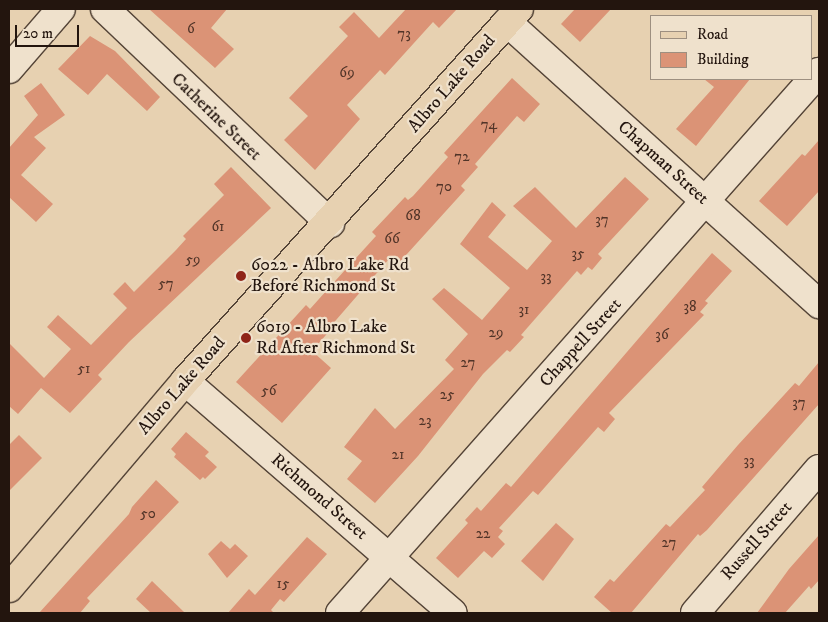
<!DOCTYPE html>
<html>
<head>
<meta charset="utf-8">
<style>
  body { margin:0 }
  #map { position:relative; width:828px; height:622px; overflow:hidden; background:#e7d1b1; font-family:"IM FELL DW Pica",serif }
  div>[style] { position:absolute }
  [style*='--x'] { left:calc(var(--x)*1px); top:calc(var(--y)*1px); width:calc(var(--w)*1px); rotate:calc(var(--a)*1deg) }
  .building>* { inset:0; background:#db9376 }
  .roads { filter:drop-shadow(1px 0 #544437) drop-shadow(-1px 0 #544437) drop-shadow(0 1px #544437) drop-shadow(0 -1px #544437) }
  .minor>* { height:28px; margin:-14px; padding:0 14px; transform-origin:14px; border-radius:14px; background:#efe1cc }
  .major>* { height:28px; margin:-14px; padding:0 14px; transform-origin:14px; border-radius:14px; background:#e7d1b1 }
  .dots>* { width:14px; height:14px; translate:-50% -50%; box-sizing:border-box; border:2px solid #efe1cc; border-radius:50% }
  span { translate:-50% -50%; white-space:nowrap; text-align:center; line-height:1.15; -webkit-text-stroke:4.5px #efe1cc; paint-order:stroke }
  .number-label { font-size:15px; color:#513428 }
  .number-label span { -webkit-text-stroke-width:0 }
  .street-label { font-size:18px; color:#23150e }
  .poi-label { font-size:18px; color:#23150e }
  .left { translate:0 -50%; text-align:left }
  .frame { position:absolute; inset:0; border:10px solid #23150e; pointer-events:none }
  .legend { position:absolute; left:650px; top:15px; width:162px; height:65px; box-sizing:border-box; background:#efe1cc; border:1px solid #9d8f80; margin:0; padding:6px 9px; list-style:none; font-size:15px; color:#23150e }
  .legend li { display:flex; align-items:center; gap:10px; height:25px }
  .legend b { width:25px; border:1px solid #9d8f80 }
  .scale { position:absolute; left:15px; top:25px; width:64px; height:22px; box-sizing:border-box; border:2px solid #23150e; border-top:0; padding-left:6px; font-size:15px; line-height:18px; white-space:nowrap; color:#23150e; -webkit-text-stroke:4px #efe1cc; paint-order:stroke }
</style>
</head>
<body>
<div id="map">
  <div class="building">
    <i style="clip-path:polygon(149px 9px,227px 9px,211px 28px,234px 49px,215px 68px)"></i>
    <i style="clip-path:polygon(406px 9px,457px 9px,439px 28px,433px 22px,385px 75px,380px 70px,347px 105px,360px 119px,315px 170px,284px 140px,308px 116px,289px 98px,348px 36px,339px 27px,354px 12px,379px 38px)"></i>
    <i style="clip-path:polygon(575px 9px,611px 9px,580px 42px,561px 24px)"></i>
    <i style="clip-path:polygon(90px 36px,115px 51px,160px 97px,147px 111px,107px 74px,88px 95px,58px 69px)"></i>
    <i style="clip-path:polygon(512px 78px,540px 104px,524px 122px,517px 116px,475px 164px,478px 167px,461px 186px,465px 190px,397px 265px,389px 259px,330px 327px,332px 328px,312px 351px,331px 368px,282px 423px,236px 382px,306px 305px,310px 309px,336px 280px,376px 236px,372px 232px,405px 197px,408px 200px,413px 196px,448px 157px,444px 153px)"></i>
    <i style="clip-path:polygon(704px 79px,750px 79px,696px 146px,676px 129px,714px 87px)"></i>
    <i style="clip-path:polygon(41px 83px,65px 115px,34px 137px,46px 148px,21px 175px,53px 204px,36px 222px,9px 197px,9px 148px,38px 115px,24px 96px)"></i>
    <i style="clip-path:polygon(819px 140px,819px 191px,787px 226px,759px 201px,802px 154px,805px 156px)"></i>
    <i style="clip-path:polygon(231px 167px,271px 208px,129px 342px,98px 375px,102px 379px,70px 413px,41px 388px,18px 414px,9px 406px,9px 343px,44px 378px,71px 349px,47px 327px,58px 315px,91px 345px,127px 308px,113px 294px,125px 282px,134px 292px,176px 250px,186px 239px,183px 236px,224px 195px,214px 184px)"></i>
    <i style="clip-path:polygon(625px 177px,649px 199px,598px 254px,602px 258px,592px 270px,588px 267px,581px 275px,577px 271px,521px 335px,524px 337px,510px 352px,507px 350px,483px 374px,418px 456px,375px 503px,347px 479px,362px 461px,344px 447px,375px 408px,395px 429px,454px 369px,445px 360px,468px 334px,432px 299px,444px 288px,482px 320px,510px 288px,460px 244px,492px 202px,506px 215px,488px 237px,527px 270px,552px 241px,513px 206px,535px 187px,576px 228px)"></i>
    <i style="clip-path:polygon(712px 253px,732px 271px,705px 301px,708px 303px,700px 312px,704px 315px,609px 413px,615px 419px,604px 432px,598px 427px,538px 495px,533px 491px,499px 528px,503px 531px,498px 537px,505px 544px,492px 558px,484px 551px,458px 578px,436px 558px,468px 523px,465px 520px,477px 507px,481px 511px,506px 483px,511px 487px)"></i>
    <i style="clip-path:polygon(819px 362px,819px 404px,707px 530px,700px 536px,698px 534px,631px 613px,612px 613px,594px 597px,610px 579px,614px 582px,666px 524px,670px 527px,705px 490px,702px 487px,738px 445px,795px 383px,799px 386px)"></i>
    <i style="clip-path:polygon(186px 432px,209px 452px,205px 456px,217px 467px,205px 479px,203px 477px,200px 480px,174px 457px,176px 454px,171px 449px)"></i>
    <i style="clip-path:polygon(19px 435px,42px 458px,9px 491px,9px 445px)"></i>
    <i style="clip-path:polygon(156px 480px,179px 502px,87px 598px,90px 601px,80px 613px,39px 613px,129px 514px,132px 507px)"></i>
    <i style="clip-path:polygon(556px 523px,574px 539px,543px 581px,521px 561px)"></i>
    <i style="clip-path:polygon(819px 535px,819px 580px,811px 589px,809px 586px,785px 613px,757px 613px,789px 569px)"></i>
    <i style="clip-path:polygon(307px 537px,327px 554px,284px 602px,280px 599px,271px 610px,274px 613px,228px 613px,249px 589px,255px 595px)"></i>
    <i style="clip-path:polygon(221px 541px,230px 549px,235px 544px,248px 556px,227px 578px,208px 554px)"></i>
    <i style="clip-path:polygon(152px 581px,185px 613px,151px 613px,136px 599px)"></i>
  </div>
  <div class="roads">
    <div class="minor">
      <i style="--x:105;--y:9;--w:311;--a:43.6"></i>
      <i style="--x:507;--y:22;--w:421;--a:42.1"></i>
      <i style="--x:9;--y:69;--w:79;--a:-49.1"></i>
      <i style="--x:185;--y:381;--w:354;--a:40.9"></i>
      <i style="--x:340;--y:613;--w:723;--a:-48.48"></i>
      <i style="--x:695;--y:613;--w:190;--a:-49.3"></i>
    </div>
    <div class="major">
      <i style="--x:9;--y:588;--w:272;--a:-49.6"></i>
      <i style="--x:185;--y:381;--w:500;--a:-48.1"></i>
    </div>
  </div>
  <div class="dots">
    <i style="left:241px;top:276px;background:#8f2418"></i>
    <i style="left:246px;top:338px;background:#8f2418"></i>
  </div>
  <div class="number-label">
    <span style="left:191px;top:29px">6</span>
    <span style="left:404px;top:34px">73</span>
    <span style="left:347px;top:73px">69</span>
    <span style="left:489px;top:125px">74</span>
    <span style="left:462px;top:157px">72</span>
    <span style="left:444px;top:187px">70</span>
    <span style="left:413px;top:216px">68</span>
    <span style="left:602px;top:220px">37</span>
    <span style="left:218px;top:227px">61</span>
    <span style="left:392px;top:239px">66</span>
    <span style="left:578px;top:254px">35</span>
    <span style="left:193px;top:260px">59</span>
    <span style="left:546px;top:277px">33</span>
    <span style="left:166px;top:284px">57</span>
    <span style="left:690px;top:307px">38</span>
    <span style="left:524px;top:310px">31</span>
    <span style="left:496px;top:333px">29</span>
    <span style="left:662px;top:335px">36</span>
    <span style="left:468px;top:363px">27</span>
    <span style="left:84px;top:369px">51</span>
    <span style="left:269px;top:391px">56</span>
    <span style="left:447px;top:395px">25</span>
    <span style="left:799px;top:403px">37</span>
    <span style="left:425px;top:421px">23</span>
    <span style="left:398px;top:455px">21</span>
    <span style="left:749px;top:461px">33</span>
    <span style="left:148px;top:514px">50</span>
    <span style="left:483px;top:534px">22</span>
    <span style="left:669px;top:543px">27</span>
    <span style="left:283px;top:584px">15</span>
  </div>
  <div class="street-label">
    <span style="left:452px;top:84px;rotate:-49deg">Albro Lake Road</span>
    <span style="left:216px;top:117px;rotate:44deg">Catherine Street</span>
    <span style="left:663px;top:163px;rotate:42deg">Chapman Street</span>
    <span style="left:581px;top:343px;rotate:-48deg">Chappell Street</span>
    <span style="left:182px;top:386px;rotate:-49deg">Albro Lake Road</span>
    <span style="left:319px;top:497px;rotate:41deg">Richmond Street</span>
    <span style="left:757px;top:541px;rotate:-49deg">Russell Street</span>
  </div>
  <div class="poi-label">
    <span class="left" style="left:251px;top:276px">6022 - Albro Lake Rd<br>Before Richmond St</span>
    <span class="left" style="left:256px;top:338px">6019 - Albro Lake<br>Rd After Richmond St</span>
  </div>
  <div class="frame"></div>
  <ul class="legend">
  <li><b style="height:6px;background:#e7d1b1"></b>Road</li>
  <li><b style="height:14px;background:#db9376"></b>Building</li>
  </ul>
  <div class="scale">20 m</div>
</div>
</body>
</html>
